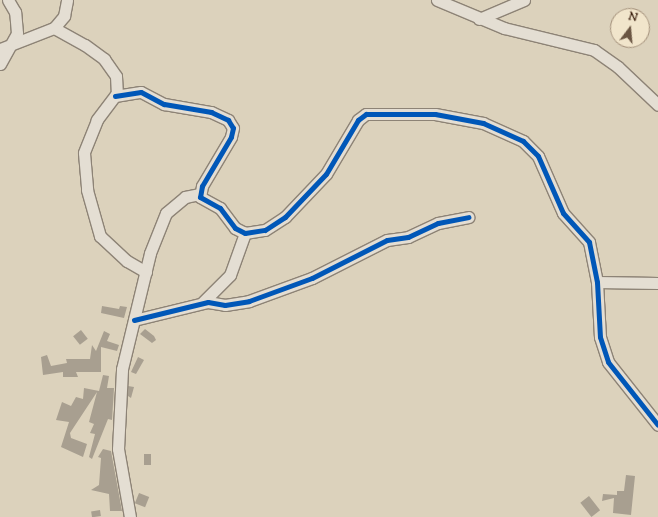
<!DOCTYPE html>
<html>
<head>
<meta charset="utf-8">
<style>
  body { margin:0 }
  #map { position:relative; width:658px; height:517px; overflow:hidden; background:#dcd2bc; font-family:"Sorts Mill Goudy",serif }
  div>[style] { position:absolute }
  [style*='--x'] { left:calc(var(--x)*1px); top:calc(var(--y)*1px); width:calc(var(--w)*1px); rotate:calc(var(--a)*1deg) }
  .building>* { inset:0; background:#a89f90; transform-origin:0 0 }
  .roads { filter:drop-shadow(1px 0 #8d8376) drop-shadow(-1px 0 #8d8376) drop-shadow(0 1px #8d8376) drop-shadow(0 -1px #8d8376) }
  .minor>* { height:11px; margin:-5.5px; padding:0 5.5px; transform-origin:5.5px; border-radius:5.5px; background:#e4ded3 }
  .cycleway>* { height:5px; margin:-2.5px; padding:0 2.5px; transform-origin:2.5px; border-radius:2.5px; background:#0057b8 }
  span { translate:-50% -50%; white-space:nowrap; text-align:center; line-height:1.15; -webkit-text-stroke:3.5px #f1e5cb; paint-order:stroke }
  .north { position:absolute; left:610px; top:8px; width:40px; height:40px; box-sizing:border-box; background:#f1e5cb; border:1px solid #a3907a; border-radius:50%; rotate:16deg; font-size:11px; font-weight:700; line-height:16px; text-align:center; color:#2d1100 }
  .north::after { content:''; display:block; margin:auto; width:14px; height:18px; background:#6a5542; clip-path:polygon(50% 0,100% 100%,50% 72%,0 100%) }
</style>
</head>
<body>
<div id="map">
  <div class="building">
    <i style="clip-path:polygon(102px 306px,119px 309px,120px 306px,127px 307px,124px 318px,101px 313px)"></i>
    <i style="clip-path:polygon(145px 329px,154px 336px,156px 340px,152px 343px,140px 334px)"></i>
    <i style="left:81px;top:330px;width:11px;height:10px;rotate:52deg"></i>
    <i style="clip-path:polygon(104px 331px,110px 334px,107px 341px,119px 345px,117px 351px,101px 347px,101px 372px,76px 372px,78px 377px,63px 377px,63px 372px,43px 375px,41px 357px,47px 355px,51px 366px,67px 363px,66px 359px,90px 359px,92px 345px,96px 351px)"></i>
    <i style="clip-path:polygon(138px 357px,144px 360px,136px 374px,131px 372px)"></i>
    <i style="clip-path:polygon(103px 375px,109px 376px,107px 388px,114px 388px,112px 420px,108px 419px,92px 459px,89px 457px,95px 434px,90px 433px,94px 424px,89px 422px,97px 392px,70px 433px,71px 438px,87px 444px,83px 457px,61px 447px,69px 422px,56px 420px,62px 402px,71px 406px,76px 397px,83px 399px,84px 388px,99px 391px)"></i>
    <i style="clip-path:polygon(128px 386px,134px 387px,131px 398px,128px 396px)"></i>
    <i style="clip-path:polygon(103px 449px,111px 451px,122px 511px,110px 511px,109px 494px,91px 490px,99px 485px,101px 458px,98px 457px)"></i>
    <i style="left:144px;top:454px;width:7px;height:11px"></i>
    <i style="clip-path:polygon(626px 475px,635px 476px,631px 515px,613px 513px,614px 498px,602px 501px,603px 494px,617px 495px,617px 491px,624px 491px)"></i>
    <i style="left:139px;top:493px;width:11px;height:11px;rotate:22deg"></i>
    <i style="left:589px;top:496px;width:18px;height:11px;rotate:52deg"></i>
    <i style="left:100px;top:510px;width:6px;height:9px;rotate:81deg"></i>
  </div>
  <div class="roads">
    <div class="minor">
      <i style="--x:437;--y:0;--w:73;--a:22.7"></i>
      <i style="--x:504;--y:28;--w:93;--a:13.7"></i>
      <i style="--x:594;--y:50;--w:29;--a:35"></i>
      <i style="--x:618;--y:67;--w:55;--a:43.5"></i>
      <i style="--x:479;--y:19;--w:49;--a:-22.9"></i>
      <i style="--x:54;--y:28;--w:35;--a:29"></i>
      <i style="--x:85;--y:45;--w:24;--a:36"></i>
      <i style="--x:104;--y:59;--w:21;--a:55"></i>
      <i style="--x:116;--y:76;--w:17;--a:87"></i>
      <i style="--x:117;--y:93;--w:34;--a:127"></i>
      <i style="--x:97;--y:120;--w:35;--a:112"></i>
      <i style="--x:84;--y:153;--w:37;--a:85"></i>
      <i style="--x:87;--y:190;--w:48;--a:74.2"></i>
      <i style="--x:100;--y:236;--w:37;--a:43"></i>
      <i style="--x:127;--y:261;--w:22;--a:30"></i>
      <i style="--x:0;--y:49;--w:58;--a:-21.3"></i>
      <i style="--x:54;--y:28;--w:16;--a:-50"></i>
      <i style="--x:64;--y:16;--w:16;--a:-79"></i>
      <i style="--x:0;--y:64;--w:35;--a:-61"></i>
      <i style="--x:17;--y:33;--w:21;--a:-95"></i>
      <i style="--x:15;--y:12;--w:14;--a:-120"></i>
      <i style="--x:115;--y:96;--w:26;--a:-9"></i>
      <i style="--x:141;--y:92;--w:26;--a:28"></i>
      <i style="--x:164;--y:104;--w:48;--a:9.7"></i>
      <i style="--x:211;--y:112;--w:19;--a:25"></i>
      <i style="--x:228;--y:120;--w:9;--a:58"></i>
      <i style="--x:233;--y:128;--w:9;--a:103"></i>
      <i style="--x:231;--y:137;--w:57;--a:120.6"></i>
      <i style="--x:202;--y:186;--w:11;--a:100"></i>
      <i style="--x:200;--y:197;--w:23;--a:29"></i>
      <i style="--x:220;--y:208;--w:25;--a:53"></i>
      <i style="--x:235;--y:228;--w:11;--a:27"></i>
      <i style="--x:245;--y:233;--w:20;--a:-9"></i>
      <i style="--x:265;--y:230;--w:24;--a:-33"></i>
      <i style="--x:285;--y:217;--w:59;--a:-46.4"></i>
      <i style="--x:326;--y:174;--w:63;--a:-59.3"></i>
      <i style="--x:358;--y:120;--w:10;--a:-37"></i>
      <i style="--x:366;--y:114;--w:69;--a:0"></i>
      <i style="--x:435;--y:114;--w:49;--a:10.6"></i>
      <i style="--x:483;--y:123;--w:44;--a:24.2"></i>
      <i style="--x:523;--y:141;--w:21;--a:45"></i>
      <i style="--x:538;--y:156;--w:62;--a:66.3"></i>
      <i style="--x:563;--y:213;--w:39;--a:48"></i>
      <i style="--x:589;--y:242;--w:41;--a:78.7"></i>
      <i style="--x:597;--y:282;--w:55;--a:86.9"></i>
      <i style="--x:600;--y:337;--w:26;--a:72"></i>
      <i style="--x:608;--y:362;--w:80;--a:51.6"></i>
      <i style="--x:597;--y:282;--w:61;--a:0.9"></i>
      <i style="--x:203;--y:302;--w:38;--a:-45"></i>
      <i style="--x:230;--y:275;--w:45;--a:-70.3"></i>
      <i style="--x:134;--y:320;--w:76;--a:-13.7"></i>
      <i style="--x:208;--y:302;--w:17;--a:10"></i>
      <i style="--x:225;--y:305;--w:24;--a:-9"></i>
      <i style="--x:249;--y:301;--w:67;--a:-20.1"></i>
      <i style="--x:312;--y:278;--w:84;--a:-26.9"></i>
      <i style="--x:387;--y:240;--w:21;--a:-8"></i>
      <i style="--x:408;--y:237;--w:33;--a:-25"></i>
      <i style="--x:438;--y:223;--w:31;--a:-11"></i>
      <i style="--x:130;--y:517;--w:69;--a:-100"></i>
      <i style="--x:118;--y:449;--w:80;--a:-87.1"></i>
      <i style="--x:122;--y:369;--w:119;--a:-76.4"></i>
      <i style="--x:150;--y:253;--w:43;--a:-68.2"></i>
      <i style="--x:166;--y:213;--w:25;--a:-40"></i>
      <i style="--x:185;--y:197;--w:14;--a:-12"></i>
    </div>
  </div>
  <div class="cycleway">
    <i style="--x:115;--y:96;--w:26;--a:-9"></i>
    <i style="--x:141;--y:92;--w:26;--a:28"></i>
    <i style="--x:164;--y:104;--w:48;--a:9.7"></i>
    <i style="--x:211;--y:112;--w:19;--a:25"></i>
    <i style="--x:228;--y:120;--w:9;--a:58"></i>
    <i style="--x:233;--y:128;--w:9;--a:103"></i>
    <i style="--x:231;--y:137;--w:57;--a:120.6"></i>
    <i style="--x:202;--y:186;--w:11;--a:100"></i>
    <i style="--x:200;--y:197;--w:23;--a:29"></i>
    <i style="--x:220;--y:208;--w:25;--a:53"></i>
    <i style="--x:235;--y:228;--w:11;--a:27"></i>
    <i style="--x:245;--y:233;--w:20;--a:-9"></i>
    <i style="--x:265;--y:230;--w:24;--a:-33"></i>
    <i style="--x:285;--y:217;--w:59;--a:-46.4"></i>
    <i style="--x:326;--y:174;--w:63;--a:-59.3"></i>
    <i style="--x:358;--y:120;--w:10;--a:-37"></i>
    <i style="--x:366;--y:114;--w:69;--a:0"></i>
    <i style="--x:435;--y:114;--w:49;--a:10.6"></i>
    <i style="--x:483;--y:123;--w:44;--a:24.2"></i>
    <i style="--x:523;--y:141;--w:21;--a:45"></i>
    <i style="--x:538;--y:156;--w:62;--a:66.3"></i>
    <i style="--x:563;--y:213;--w:39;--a:48"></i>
    <i style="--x:589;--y:242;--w:41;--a:78.7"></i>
    <i style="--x:597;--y:282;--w:55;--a:86.9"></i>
    <i style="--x:600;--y:337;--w:26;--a:72"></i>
    <i style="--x:608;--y:362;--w:80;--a:51.6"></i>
    <i style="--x:134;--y:320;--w:76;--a:-13.7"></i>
    <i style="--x:208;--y:302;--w:17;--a:10"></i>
    <i style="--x:225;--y:305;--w:24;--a:-9"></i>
    <i style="--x:249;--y:301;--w:67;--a:-20.1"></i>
    <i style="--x:312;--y:278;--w:84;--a:-26.9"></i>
    <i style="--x:387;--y:240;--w:21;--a:-8"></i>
    <i style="--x:408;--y:237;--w:33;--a:-25"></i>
    <i style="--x:438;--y:223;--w:31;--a:-11"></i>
  </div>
  <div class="north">N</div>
</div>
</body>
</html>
